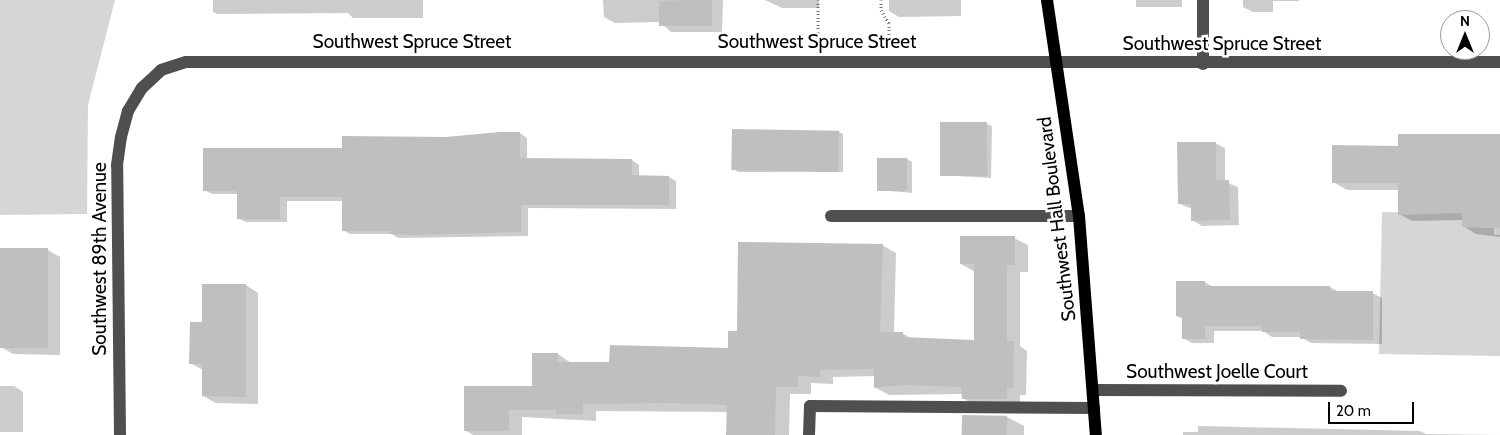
<!DOCTYPE html>
<html>
<head>
<meta charset="utf-8">
<style>
  body { margin:0 }
  #map { position:relative; width:1500px; height:435px; overflow:hidden; background:#fff; font-family:Cabin,sans-serif }
  div>[style] { position:absolute }
  [style*='--x'] { left:calc(var(--x)*1px); top:calc(var(--y)*1px); width:calc(var(--w)*1px); rotate:calc(var(--a)*1deg) }
  .green>* { inset:0; background:#d6d6d6 }
  .shadow>* { inset:0; background:#0003; transform-origin:0 0 }
  .building>* { inset:0; background:#bfbfbf; transform-origin:0 0 }
  .path>* { height:3px; margin-top:-1.5px; transform-origin:0; background:repeating-linear-gradient(90deg,#717171 0 1px,transparent 0 3.5px) }
  .minor>* { height:12px; margin:-6px; padding:0 6px; transform-origin:6px; border-radius:6px; background:#4f4f4f }
  .major>* { height:12px; margin:-6px; padding:0 6px; transform-origin:6px; border-radius:6px; background:#000 }
  span { translate:-50% -50%; white-space:nowrap; text-align:center; line-height:1.15; -webkit-text-stroke:5px #fff; paint-order:stroke }
  .street-label { font-size:19px; color:#000 }
  .north { position:absolute; left:1440px; top:10px; width:50px; height:50px; box-sizing:border-box; background:#fff; border:1px solid #999; border-radius:50%; rotate:0deg; font-size:14px; font-weight:700; line-height:20px; text-align:center; color:#000 }
  .north::after { content:''; display:block; margin:auto; width:18px; height:22px; background:#000; clip-path:polygon(50% 0,100% 100%,50% 72%,0 100%) }
  .scale { position:absolute; left:1328px; top:402px; width:86px; height:22px; box-sizing:border-box; border:2px solid #000; border-top:0; padding-left:6px; font-size:15px; line-height:18px; white-space:nowrap; color:#000; -webkit-text-stroke:4px #fff; paint-order:stroke }
</style>
</head>
<body>
<div id="map">
  <div class="green">
    <i style="clip-path:polygon(0 0,115px 0,88px 105px,87px 214px,0 215px)"></i>
    <i style="clip-path:polygon(1382px 212px,1462px 213px,1462px 227px,1494px 228px,1494px 235px,1500px 235px,1500px 356px,1379px 354px)"></i>
  </div>
  <div class="shadow">
    <i style="clip-path:polygon(213px 0,423px 0,423px 18px,353px 18px,348px 13px,218px 14px,213px 12px)"></i>
    <i style="clip-path:polygon(603px 0,723px 0,722px 32px,671px 32px,660px 22px,615px 23px,604px 17px)"></i>
    <i style="clip-path:polygon(765px 0,819px 0,819px 8px,782px 8px)"></i>
    <i style="clip-path:polygon(889px 0,961px 0,961px 16px,899px 17px,889px 11px)"></i>
    <i style="left:1136px;top:0;width:46px;height:7px"></i>
    <i style="clip-path:polygon(1243px 0,1299px 0,1299px 1px,1273px 1px,1273px 12px,1253px 12px,1243px 7px)"></i>
    <i style="clip-path:polygon(987px 124px,992px 126px,991px 178px,941px 175px)"></i>
    <i style="clip-path:polygon(838px 131px,843px 134px,843px 172px,738px 172px,733px 169px)"></i>
    <i style="clip-path:polygon(520px 133px,527px 138px,527px 160px,632px 160px,639px 165px,639px 176px,669px 177px,676px 181px,676px 209px,528px 208px,528px 236px,398px 238px,392px 234px,350px 234px,343px 230px,343px 201px,287px 201px,287px 222px,246px 222px,238px 218px,238px 194px,212px 194px,204px 190px,343px 149px)"></i>
    <i style="clip-path:polygon(1500px 135px,1500px 237px,1476px 234px,1463px 226px,1463px 220px,1412px 221px,1399px 214px,1399px 190px,1347px 190px,1333px 182px,1399px 147px)"></i>
    <i style="clip-path:polygon(1215px 143px,1225px 148px,1225px 182px,1238px 187px,1239px 225px,1202px 226px,1192px 220px,1192px 209px,1180px 204px)"></i>
    <i style="clip-path:polygon(907px 159px,912px 162px,912px 193px,879px 190px)"></i>
    <i style="clip-path:polygon(1014px 238px,1028px 245px,1028px 272px,1020px 272px,1020px 346px,1027px 351px,1026px 395px,1020px 395px,1020px 406px,976px 406px,963px 398px,963px 394px,889px 395px,876px 388px,875px 376px,833px 377px,833px 384px,811px 383px,811px 394px,790px 394px,789px 435px,728px 435px,728px 412px,596px 411px,596px 421px,522px 417px,522px 435px,473px 435px,465px 430px,533px 388px,558px 354px,571px 363px,611px 363px,729px 349px,738px 333px,882px 245px,896px 253px,894px 333px,902px 333px,912px 339px,975px 341px,975px 272px,961px 264px)"></i>
    <i style="clip-path:polygon(48px 250px,60px 257px,60px 355px,13px 354px,1px 347px)"></i>
    <i style="clip-path:polygon(1205px 282px,1213px 287px,1330px 287px,1339px 292px,1372px 293px,1382px 298px,1382px 344px,1311px 343px,1301px 337px,1272px 337px,1263px 331px,1214px 331px,1214px 343px,1192px 343px,1183px 338px,1183px 319px,1177px 316px)"></i>
    <i style="clip-path:polygon(246px 285px,258px 293px,258px 404px,216px 403px,203px 396px,203px 370px,190px 363px,203px 323px)"></i>
    <i style="clip-path:polygon(0 386px,14px 386px,23px 392px,23px 432px,0 432px)"></i>
    <i style="clip-path:polygon(1007px 417px,1024px 426px,1024px 435px,964px 435px)"></i>
    <i style="clip-path:polygon(1198px 426px,1420px 431px,1426px 434px,1500px 435px,1183px 435px,1183px 432px,1198px 432px)"></i>
  </div>
  <div class="building">
    <i style="clip-path:polygon(686px 0,712px 0,712px 26px,659px 26px,659px 1px)"></i>
    <i style="left:940px;top:122px;width:47px;height:54px"></i>
    <i style="left:732px;top:129px;width:107px;height:41px;rotate:1deg"></i>
    <i style="clip-path:polygon(500px 132px,520px 132px,520px 158px,632px 159px,632px 175px,669px 176px,669px 205px,521px 205px,521px 232px,416px 235px,390px 234px,390px 231px,342px 231px,342px 197px,280px 197px,280px 219px,237px 219px,237px 191px,203px 191px,203px 148px,342px 148px,342px 136px,446px 137px)"></i>
    <i style="clip-path:polygon(1398px 134px,1500px 134px,1500px 228px,1462px 227px,1462px 213px,1398px 215px,1398px 183px,1332px 183px,1332px 145px,1398px 146px)"></i>
    <i style="clip-path:polygon(1177px 142px,1216px 142px,1216px 180px,1229px 180px,1230px 220px,1191px 221px,1191px 204px,1178px 204px)"></i>
    <i style="left:877px;top:158px;width:30px;height:33px"></i>
    <i style="clip-path:polygon(960px 236px,1015px 236px,1015px 265px,1007px 265px,1007px 341px,1014px 341px,1013px 388px,1007px 388px,1007px 399px,962px 399px,961px 387px,904px 385px,874px 388px,874px 369px,820px 370px,820px 377px,798px 376px,798px 387px,776px 387px,775px 435px,726px 435px,727px 405px,670px 403px,583px 404px,583px 414px,556px 414px,556px 410px,509px 410px,509px 431px,464px 431px,464px 386px,532px 386px,532px 353px,558px 353px,558px 362px,609px 362px,610px 345px,728px 348px,728px 331px,737px 331px,738px 242px,883px 244px,880px 332px,903px 332px,903px 337px,974px 340px,974px 264px,960px 264px)"></i>
    <i style="left:0;top:248px;width:48px;height:100px"></i>
    <i style="clip-path:polygon(1176px 281px,1205px 281px,1205px 286px,1330px 286px,1330px 291px,1373px 291px,1373px 340px,1300px 339px,1300px 332px,1262px 332px,1262px 326px,1205px 326px,1205px 339px,1182px 339px,1182px 317px,1176px 316px)"></i>
    <i style="clip-path:polygon(202px 284px,246px 284px,246px 397px,202px 396px,202px 364px,189px 364px,190px 322px,202px 322px)"></i>
    <i style="left:962px;top:415px;width:45px;height:20px;rotate:1deg"></i>
  </div>
  <div class="path">
    <i style="--x:818;--y:0;--w:38;--a:90"></i>
    <i style="--x:881;--y:0;--w:10;--a:90"></i>
    <i style="--x:881;--y:10;--w:15;--a:58"></i>
    <i style="--x:889;--y:23;--w:15;--a:90"></i>
  </div>
  <div class="minor">
    <i style="--x:1203;--y:0;--w:64;--a:90"></i>
    <i style="--x:831;--y:216;--w:248;--a:0"></i>
    <i style="--x:1093;--y:390;--w:248;--a:0.2"></i>
    <i style="--x:120;--y:435;--w:270;--a:-90.6"></i>
    <i style="--x:117;--y:165;--w:28;--a:-82"></i>
    <i style="--x:121;--y:137;--w:27;--a:-75"></i>
    <i style="--x:128;--y:111;--w:27;--a:-59"></i>
    <i style="--x:142;--y:88;--w:26;--a:-43"></i>
    <i style="--x:161;--y:70;--w:26;--a:-18"></i>
    <i style="--x:186;--y:62;--w:1314;--a:0"></i>
    <i style="--x:809;--y:435;--w:29;--a:-88"></i>
    <i style="--x:810;--y:406;--w:284;--a:0.4"></i>
  </div>
  <div class="major">
    <i style="--x:1047;--y:0;--w:218;--a:81.6"></i>
    <i style="--x:1079;--y:216;--w:220;--a:85.6"></i>
  </div>
  <div class="street-label">
    <span style="left:412px;top:42px">Southwest Spruce Street</span>
    <span style="left:817px;top:42px">Southwest Spruce Street</span>
    <span style="left:1222px;top:44px">Southwest Spruce Street</span>
    <span style="left:1057px;top:219px;rotate:-97deg">Southwest Hall Boulevard</span>
    <span style="left:100px;top:259px;rotate:-90deg">Southwest 89th Avenue</span>
    <span style="left:1217px;top:372px">Southwest Joelle Court</span>
  </div>
  <div class="north">N</div>
  <div class="scale">20 m</div>
</div>
</body>
</html>
